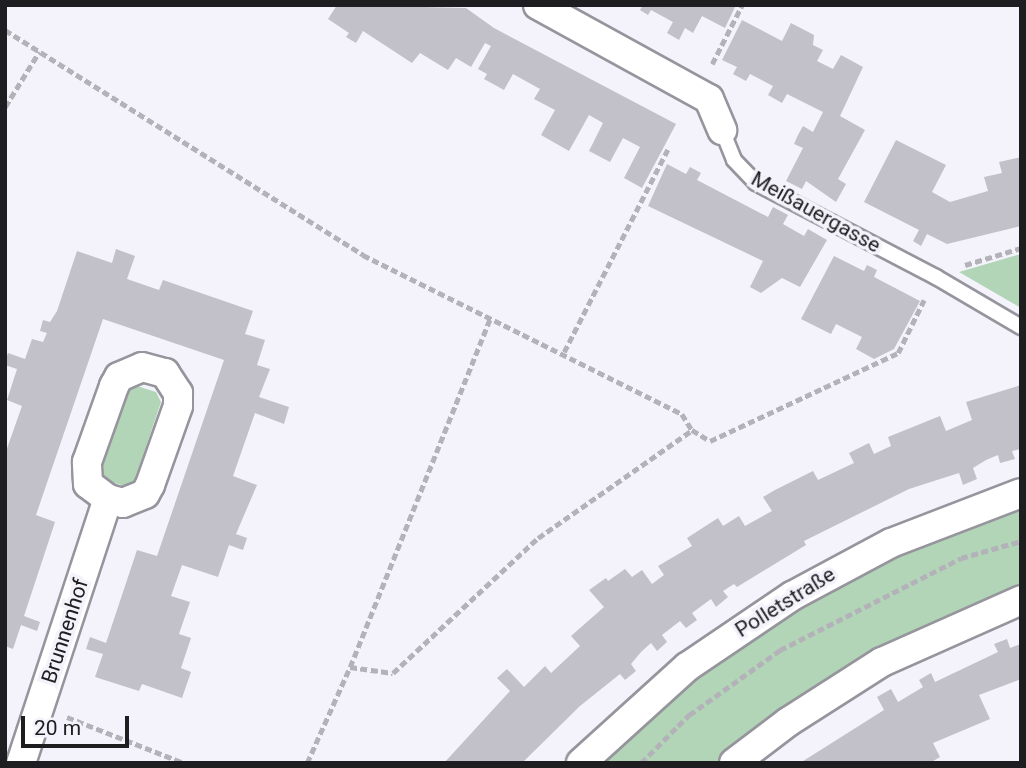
<!DOCTYPE html>
<html>
<head>
<meta charset="utf-8">
<style>
  body { margin:0 }
  #map { position:relative; width:1026px; height:768px; overflow:hidden; background:#f4f3fb; font-family:Roboto,sans-serif }
  div>[style] { position:absolute }
  [style*='--x'] { left:calc(var(--x)*1px); top:calc(var(--y)*1px); width:calc(var(--w)*1px); rotate:calc(var(--a)*1deg) }
  .green>* { inset:0; background:#b2d5b7 }
  .building>* { inset:0; background:#c2c0c8 }
  .path>* { height:4.5px; margin-top:-2.25px; transform-origin:0; background:repeating-linear-gradient(90deg,#b3b2b9 0 7px,transparent 0 10.5px) }
  .roads { filter:drop-shadow(2px 0 #96959d) drop-shadow(-2px 0 #96959d) drop-shadow(0 2px #96959d) drop-shadow(0 -2px #96959d) }
  .lane>* { height:14px; margin:-7px; padding:0 7px; transform-origin:7px; border-radius:7px; background:#fff }
  .street>* { height:28px; margin:-14px; padding:0 14px; transform-origin:14px; border-radius:14px; background:#fff }
  span { translate:-50% -50%; white-space:nowrap; text-align:center; line-height:1.15; -webkit-text-stroke:7px #f4f3fb; paint-order:stroke }
  .street-label { font-size:21px; color:#1e1e21 }
  .frame { position:absolute; inset:0; border:7px solid #1e1e21; pointer-events:none }
  .scale { position:absolute; left:21px; top:716px; width:108px; height:32px; box-sizing:border-box; border:4px solid #1e1e21; border-top:0; padding-left:9px; font-size:21px; line-height:24px; white-space:nowrap; color:#1e1e21; -webkit-text-stroke:5px #f4f3fb; paint-order:stroke }
</style>
</head>
<body>
<div id="map">
  <div class="green">
    <i style="clip-path:polygon(1021px 254px,1021px 308px,959px 272px)"></i>
    <i style="clip-path:polygon(137px 386px,156px 392px,161px 402px,134px 483px,124px 486px,103px 479px,100px 470px,128px 389px)"></i>
    <i style="clip-path:polygon(1021px 505px,1021px 586px,894px 642px,836px 674px,790px 703px,715px 763px,598px 763px,728px 652px,822px 591px,897px 553px)"></i>
  </div>
  <div class="building">
    <i style="clip-path:polygon(337px 5px,466px 8px,494px 28px,676px 124px,642px 188px,624px 178px,640px 147px,623px 138px,610px 162px,589px 151px,603px 123px,589px 115px,569px 151px,541px 135px,555px 110px,534px 99px,540px 89px,513px 74px,504px 90px,484px 79px,487px 74px,478px 69px,491px 46px,485px 43px,471px 67px,456px 58px,448px 70px,420px 53px,412px 63px,363px 31px,356px 43px,346px 37px,349px 33px,328px 19px)"></i>
    <i style="clip-path:polygon(643px 5px,736px 5px,725px 28px,702px 16px,693px 33px,685px 28px,679px 40px,667px 33px,673px 22px,651px 10px,648px 15px,640px 10px)"></i>
    <i style="clip-path:polygon(742px 20px,782px 41px,791px 23px,814px 35px,813px 45px,823px 50px,817px 61px,833px 69px,841px 55px,863px 67px,840px 116px,865px 130px,838px 179px,846px 184px,836px 202px,806px 181px,802px 189px,786px 181px,803px 148px,794px 144px,798px 135px,803px 126px,813px 132px,823px 112px,787px 94px,782px 103px,768px 95px,773px 86px,750px 74px,746px 81px,733px 74px,737px 67px,722px 60px)"></i>
    <i style="clip-path:polygon(896px 140px,946px 165px,932px 192px,950px 202px,988px 191px,984px 177px,1002px 173px,999px 162px,1021px 157px,1021px 226px,947px 244px,927px 234px,921px 246px,913px 241px,919px 230px,864px 202px)"></i>
    <i style="clip-path:polygon(667px 164px,686px 174px,690px 167px,701px 173px,697px 180px,768px 217px,773px 207px,788px 215px,783px 224px,804px 236px,808px 229px,827px 240px,800px 287px,782px 278px,761px 293px,750px 287px,763px 261px,648px 206px)"></i>
    <i style="clip-path:polygon(116px 249px,135px 256px,127px 279px,159px 290px,163px 280px,253px 311px,245px 334px,265px 340px,257px 365px,270px 369px,259px 397px,289px 407px,284px 424px,255px 413px,233px 476px,257px 485px,236px 534px,247px 538px,243px 550px,229px 545px,218px 577px,182px 565px,171px 596px,190px 602px,179px 634px,191px 638px,181px 668px,191px 672px,182px 698px,142px 684px,139px 691px,95px 677px,103px 654px,86px 649px,90px 637px,106px 643px,137px 550px,157px 556px,224px 360px,103px 319px,36px 515px,55px 522px,24px 616px,40px 622px,37px 631px,21px 625px,13px 649px,5px 646px,5px 454px,22px 406px,7px 400px,17px 369px,5px 365px,5px 361px,8px 353px,25px 359px,32px 339px,43px 342px,47px 333px,40px 331px,43px 320px,50px 322px,57px 311px,77px 251px,112px 263px)"></i>
    <i style="clip-path:polygon(834px 256px,864px 271px,867px 265px,877px 270px,874px 277px,920px 301px,894px 349px,874px 359px,856px 349px,862px 337px,836px 324px,831px 334px,801px 319px)"></i>
    <i style="clip-path:polygon(1021px 385px,1021px 449px,1012px 451px,1015px 459px,1000px 463px,998px 455px,986px 460px,973px 468px,977px 479px,963px 485px,959px 473px,909px 489px,804px 541px,806px 545px,737px 587px,734px 584px,723px 591px,728px 597px,716px 607px,711px 599px,692px 613px,697px 620px,686px 628px,680px 621px,662px 635px,667px 642px,657px 651px,651px 643px,641px 652px,631px 664px,636px 671px,625px 680px,620px 674px,580px 706px,522px 763px,444px 763px,510px 691px,497px 678px,507px 669px,524px 687px,545px 666px,551px 673px,580px 646px,571px 636px,604px 607px,589px 590px,606px 578px,608px 581px,625px 569px,632px 577px,642px 570px,652px 584px,664px 575px,658px 566px,692px 546px,687px 538px,718px 518px,723px 526px,739px 516px,745px 526px,772px 511px,763px 497px,775px 490px,813px 471px,818px 480px,854px 463px,849px 453px,869px 443px,874px 454px,891px 446px,888px 437px,940px 416px,946px 431px,972px 420px,966px 402px)"></i>
    <i style="clip-path:polygon(1007px 639px,1010px 648px,1021px 644px,1021px 679px,979px 695px,990px 719px,933px 743px,940px 757px,930px 763px,800px 763px,884px 710px,877px 697px,891px 689px,898px 702px,923px 687px,919px 680px,931px 673px,935px 682px,998px 652px,994px 644px)"></i>
  </div>
  <div class="path">
    <i style="--x:5;--y:30;--w:423;--a:32.1"></i>
    <i style="--x:363;--y:255;--w:356;--a:26.5"></i>
    <i style="--x:682;--y:414;--w:19;--a:58"></i>
    <i style="--x:712;--y:64;--w:66;--a:-63"></i>
    <i style="--x:5;--y:107;--w:65;--a:-58.3"></i>
    <i style="--x:965;--y:265;--w:59;--a:-16.9"></i>
    <i style="--x:564;--y:352;--w:230;--a:-62.9"></i>
    <i style="--x:350;--y:667;--w:43;--a:7.9"></i>
    <i style="--x:393;--y:673;--w:198;--a:-43"></i>
    <i style="--x:538;--y:538;--w:188;--a:-35"></i>
    <i style="--x:692;--y:430;--w:21;--a:31"></i>
    <i style="--x:710;--y:441;--w:208;--a:-25.1"></i>
    <i style="--x:898;--y:353;--w:59;--a:-63.9"></i>
    <i style="--x:67;--y:717;--w:126;--a:21.5"></i>
    <i style="--x:307;--y:763;--w:105;--a:-65.9"></i>
    <i style="--x:350;--y:667;--w:376;--a:-68.1"></i>
    <i style="--x:641;--y:763;--w:68;--a:-45"></i>
    <i style="--x:689;--y:715;--w:112;--a:-35.5"></i>
    <i style="--x:780;--y:650;--w:203;--a:-26.9"></i>
    <i style="--x:961;--y:558;--w:62;--a:-15.8"></i>
  </div>
  <div class="roads">
    <div class="lane">
      <i style="--x:722;--y:130;--w:32;--a:68"></i>
      <i style="--x:734;--y:160;--w:32;--a:46"></i>
      <i style="--x:756;--y:183;--w:203;--a:27.6"></i>
      <i style="--x:936;--y:277;--w:99;--a:30.5"></i>
    </div>
    <div class="street">
      <i style="--x:538;--y:5;--w:195;--a:28.8"></i>
      <i style="--x:709;--y:99;--w:34;--a:67"></i>
      <i style="--x:142;--y:367;--w:24;--a:15"></i>
      <i style="--x:165;--y:373;--w:24;--a:57"></i>
      <i style="--x:178;--y:393;--w:13;--a:90"></i>
      <i style="--x:178;--y:406;--w:84;--a:109.5"></i>
      <i style="--x:150;--y:485;--w:10;--a:119"></i>
      <i style="--x:145;--y:494;--w:24;--a:158"></i>
      <i style="--x:123;--y:503;--w:16;--a:-165"></i>
      <i style="--x:108;--y:499;--w:25;--a:-143"></i>
      <i style="--x:88;--y:484;--w:22;--a:-93"></i>
      <i style="--x:87;--y:462;--w:81;--a:-70.4"></i>
      <i style="--x:114;--y:386;--w:10;--a:-61"></i>
      <i style="--x:119;--y:377;--w:25;--a:-23"></i>
      <i style="--x:21;--y:763;--w:278;--a:-71.8"></i>
      <i style="--x:581;--y:763;--w:143;--a:-42.2"></i>
      <i style="--x:687;--y:667;--w:127;--a:-34.1"></i>
      <i style="--x:792;--y:596;--w:112;--a:-28.2"></i>
      <i style="--x:891;--y:543;--w:139;--a:-21"></i>
      <i style="--x:734;--y:763;--w:68;--a:-37.2"></i>
      <i style="--x:788;--y:722;--w:112;--a:-32.6"></i>
      <i style="--x:882;--y:662;--w:152;--a:-24"></i>
    </div>
  </div>
  <div class="street-label">
    <span style="left:816px;top:212px;rotate:29deg">Meißauergasse</span>
    <span style="left:785px;top:602px;rotate:-32deg">Polletstraße</span>
    <span style="left:65px;top:631px;rotate:-72deg">Brunnenhof</span>
  </div>
  <div class="frame"></div>
  <div class="scale">20 m</div>
</div>
</body>
</html>
